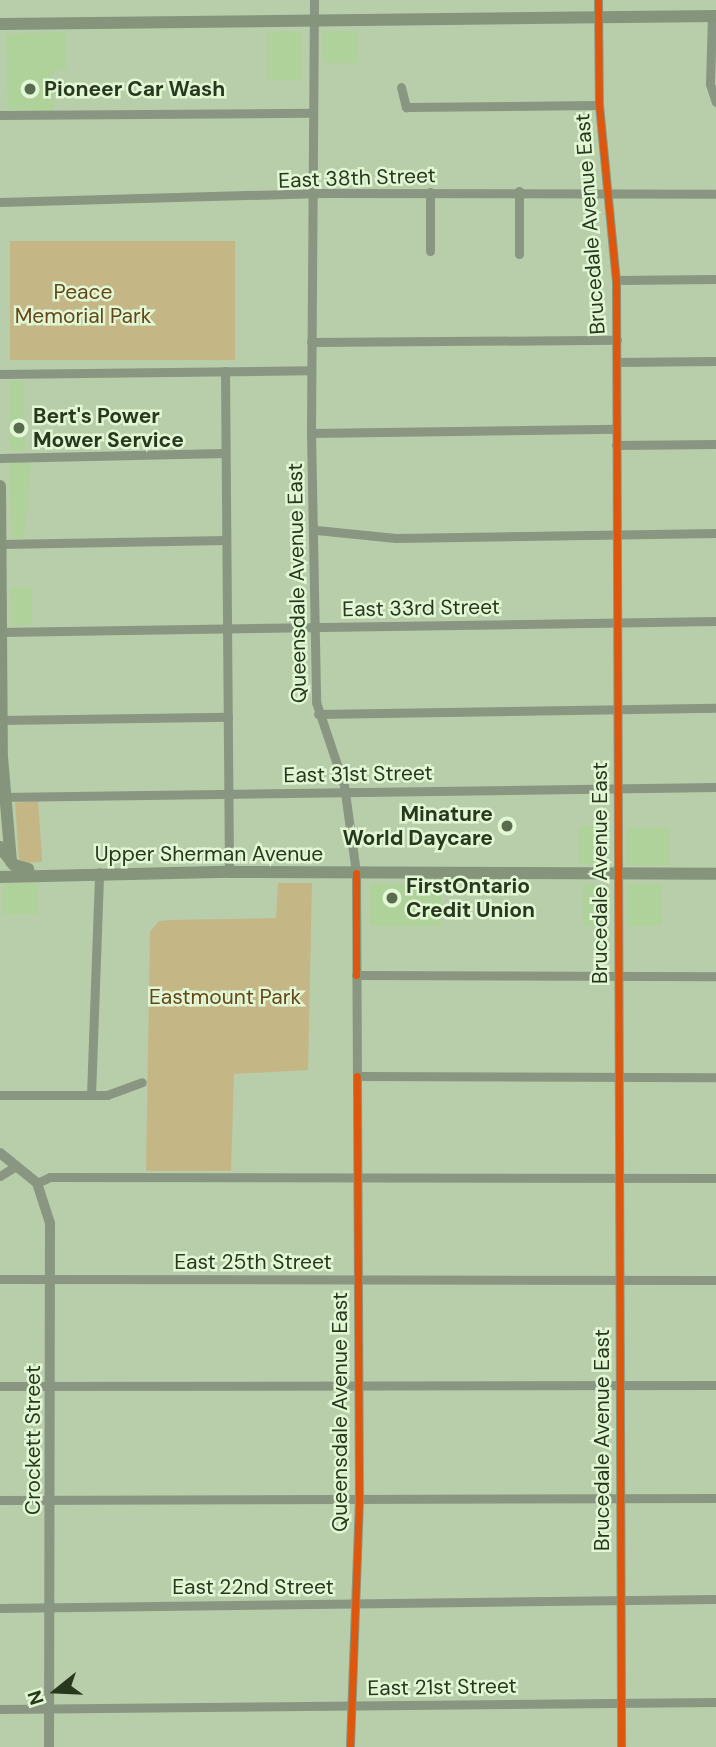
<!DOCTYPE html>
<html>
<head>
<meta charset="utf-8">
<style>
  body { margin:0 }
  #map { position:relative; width:716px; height:1747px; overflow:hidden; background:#b8cdaa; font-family:"DM Sans",sans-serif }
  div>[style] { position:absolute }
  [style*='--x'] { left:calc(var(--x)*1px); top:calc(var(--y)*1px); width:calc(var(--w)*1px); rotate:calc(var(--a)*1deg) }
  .built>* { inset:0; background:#afd19a; transform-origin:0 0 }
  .green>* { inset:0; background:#c5b686; transform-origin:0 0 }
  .minor>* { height:9px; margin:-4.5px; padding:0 4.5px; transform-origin:4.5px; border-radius:4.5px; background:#899681 }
  .tertiary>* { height:10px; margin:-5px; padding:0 5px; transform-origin:5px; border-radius:5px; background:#899681 }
  .secondary>* { height:12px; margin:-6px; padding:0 6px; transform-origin:6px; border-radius:6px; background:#85957b }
  .cycleway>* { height:7px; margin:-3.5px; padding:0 3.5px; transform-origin:3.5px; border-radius:3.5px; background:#de570d }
  .dots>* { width:19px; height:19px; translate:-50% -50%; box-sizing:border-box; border:4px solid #e2f7d5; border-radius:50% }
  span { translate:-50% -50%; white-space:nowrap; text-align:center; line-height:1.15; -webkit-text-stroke:5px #e2f7d5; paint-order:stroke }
  .poi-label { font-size:21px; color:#28381d; font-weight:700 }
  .left { translate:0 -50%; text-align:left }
  .right { translate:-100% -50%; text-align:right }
  .street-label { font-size:21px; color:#28381d }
  .park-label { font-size:21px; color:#664617 }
  .north { position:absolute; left:21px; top:1656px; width:70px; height:70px; -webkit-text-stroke:5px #e2f7d5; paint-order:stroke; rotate:252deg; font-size:19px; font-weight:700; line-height:28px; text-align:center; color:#28381d }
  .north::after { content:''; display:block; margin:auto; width:24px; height:32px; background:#28381d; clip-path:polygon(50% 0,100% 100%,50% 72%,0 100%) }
</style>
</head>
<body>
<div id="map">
  <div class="built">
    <i style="left:323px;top:31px;width:34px;height:32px"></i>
    <i style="clip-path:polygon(66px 32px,65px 70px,53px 71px,54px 111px,8px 110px,6px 34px)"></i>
    <i style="left:267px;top:32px;width:35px;height:48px"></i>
    <i style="clip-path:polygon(10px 381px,23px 381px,25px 451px,10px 450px)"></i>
    <i style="clip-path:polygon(31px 462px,24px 538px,12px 537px,9px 463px)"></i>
    <i style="left:31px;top:587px;width:38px;height:20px;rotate:88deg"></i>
    <i style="left:606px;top:826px;width:38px;height:27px;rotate:90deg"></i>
    <i style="left:627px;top:828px;width:43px;height:37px"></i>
    <i style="left:3px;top:883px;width:34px;height:31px"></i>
    <i style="left:370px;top:884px;width:71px;height:42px"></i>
    <i style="left:662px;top:884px;width:42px;height:34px;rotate:90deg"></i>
    <i style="left:583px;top:885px;width:24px;height:41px"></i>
  </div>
  <div class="green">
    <i style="left:235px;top:241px;width:119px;height:225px;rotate:90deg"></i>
    <i style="left:38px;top:801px;width:61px;height:23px;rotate:86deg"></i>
    <i style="clip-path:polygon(278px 883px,312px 883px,308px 1070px,234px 1074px,231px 1171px,146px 1171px,150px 932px,159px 921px,171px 920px,276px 918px)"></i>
  </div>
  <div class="minor">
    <i style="--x:314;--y:0;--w:433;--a:90.4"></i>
    <i style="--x:311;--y:433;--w:269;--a:88.9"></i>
    <i style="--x:316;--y:702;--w:88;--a:71.4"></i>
    <i style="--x:344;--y:785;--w:89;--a:82.2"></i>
    <i style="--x:356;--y:873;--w:626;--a:89.73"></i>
    <i style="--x:359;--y:1499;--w:248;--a:92.1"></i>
    <i style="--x:598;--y:0;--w:105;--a:89.5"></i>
    <i style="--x:599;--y:105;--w:176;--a:84.5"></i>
    <i style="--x:616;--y:280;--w:1467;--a:89.8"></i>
    <i style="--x:712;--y:16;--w:68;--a:91.7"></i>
    <i style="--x:710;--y:84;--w:19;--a:72"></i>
    <i style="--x:401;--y:87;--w:21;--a:76"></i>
    <i style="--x:406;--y:107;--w:193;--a:-0.6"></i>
    <i style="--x:0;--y:115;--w:311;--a:-0.4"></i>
    <i style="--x:519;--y:191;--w:63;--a:90"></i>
    <i style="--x:0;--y:202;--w:323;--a:-1.6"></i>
    <i style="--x:323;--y:193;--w:393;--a:0.1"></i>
    <i style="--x:430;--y:251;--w:59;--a:-90"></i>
    <i style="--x:616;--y:280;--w:100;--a:-0.6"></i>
    <i style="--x:311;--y:342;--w:306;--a:-0.4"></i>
    <i style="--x:617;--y:362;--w:99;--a:-0.6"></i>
    <i style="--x:225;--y:371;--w:501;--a:89.54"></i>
    <i style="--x:0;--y:374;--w:311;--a:-0.7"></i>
    <i style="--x:311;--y:433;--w:305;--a:-0.8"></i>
    <i style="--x:616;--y:445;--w:100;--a:-0.6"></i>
    <i style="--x:0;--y:458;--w:225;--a:-1.3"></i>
    <i style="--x:316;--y:530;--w:80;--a:5.7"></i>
    <i style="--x:396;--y:538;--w:320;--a:-0.9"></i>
    <i style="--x:0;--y:544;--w:226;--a:-1"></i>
    <i style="--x:0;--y:632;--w:716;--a:-0.88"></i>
    <i style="--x:318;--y:714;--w:398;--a:-0.9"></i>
    <i style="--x:0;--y:720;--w:228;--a:-0.8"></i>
    <i style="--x:0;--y:797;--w:716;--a:-0.8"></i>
    <i style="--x:356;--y:975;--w:360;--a:0.2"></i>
    <i style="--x:357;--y:1076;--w:359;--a:0.2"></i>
    <i style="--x:0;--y:1095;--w:107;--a:0"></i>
    <i style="--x:107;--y:1095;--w:37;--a:-20"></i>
    <i style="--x:91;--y:1095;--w:223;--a:-87.9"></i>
    <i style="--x:0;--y:1176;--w:19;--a:-32"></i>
    <i style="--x:37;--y:1183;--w:14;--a:-25"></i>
    <i style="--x:50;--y:1177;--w:666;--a:0.09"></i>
    <i style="--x:0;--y:1279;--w:716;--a:0.08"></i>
    <i style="--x:0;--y:1386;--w:716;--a:-0.08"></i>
    <i style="--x:0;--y:1500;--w:716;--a:-0.16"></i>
    <i style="--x:0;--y:1608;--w:716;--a:-0.72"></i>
    <i style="--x:0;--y:1709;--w:716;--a:-0.56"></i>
  </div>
  <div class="tertiary">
    <i style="--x:0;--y:1153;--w:48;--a:39"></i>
    <i style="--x:37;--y:1183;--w:42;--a:72"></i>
    <i style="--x:50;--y:1223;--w:524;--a:90.11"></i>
  </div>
  <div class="secondary">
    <i style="--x:0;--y:24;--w:716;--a:-0.64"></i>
    <i style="--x:0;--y:486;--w:271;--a:89.6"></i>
    <i style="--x:2;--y:757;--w:105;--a:85.1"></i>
    <i style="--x:0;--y:847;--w:23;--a:52"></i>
    <i style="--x:14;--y:865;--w:15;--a:16"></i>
    <i style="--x:0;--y:877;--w:229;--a:-1.3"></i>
    <i style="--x:229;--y:872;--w:487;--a:0.2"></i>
  </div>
  <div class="cycleway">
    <i style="--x:598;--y:0;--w:105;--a:89.5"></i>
    <i style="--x:599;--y:105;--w:176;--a:84.5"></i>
    <i style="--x:616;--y:280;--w:1467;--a:89.8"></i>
    <i style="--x:356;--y:873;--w:102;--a:90"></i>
    <i style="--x:350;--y:1747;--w:248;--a:-87.9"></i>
    <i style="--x:359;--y:1499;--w:423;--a:-90.3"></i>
  </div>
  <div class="dots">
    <i style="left:30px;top:89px;background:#5a6c4e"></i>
    <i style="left:19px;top:428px;background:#5a6c4e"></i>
    <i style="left:507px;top:826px;background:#5a6c4e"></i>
    <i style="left:392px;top:898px;background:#5a6c4e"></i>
  </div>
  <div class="poi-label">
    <span class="left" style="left:44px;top:89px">Pioneer Car Wash</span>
    <span class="left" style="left:33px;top:428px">Bert's Power<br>Mower Service</span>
    <span class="right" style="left:493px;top:826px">Minature<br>World Daycare</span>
    <span class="left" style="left:406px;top:898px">FirstOntario<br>Credit Union</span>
  </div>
  <div class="street-label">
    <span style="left:357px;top:178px;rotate:-2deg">East 38th Street</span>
    <span style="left:590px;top:224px;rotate:-94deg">Brucedale Avenue East</span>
    <span style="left:297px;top:583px;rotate:-91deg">Queensdale Avenue East</span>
    <span style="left:421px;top:608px;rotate:-1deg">East 33rd Street</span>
    <span style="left:358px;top:774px;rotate:-1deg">East 31st Street</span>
    <span style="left:209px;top:854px">Upper Sherman Avenue</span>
    <span style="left:600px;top:873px;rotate:-90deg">Brucedale Avenue East</span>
    <span style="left:253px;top:1262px">East 25th Street</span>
    <span style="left:340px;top:1412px;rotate:-90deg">Queensdale Avenue East</span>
    <span style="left:33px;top:1440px;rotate:-90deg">Crockett Street</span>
    <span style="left:602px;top:1440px;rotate:-90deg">Brucedale Avenue East</span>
    <span style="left:253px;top:1587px">East 22nd Street</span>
    <span style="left:442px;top:1687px;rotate:-1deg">East 21st Street</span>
  </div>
  <div class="park-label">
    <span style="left:83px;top:304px">Peace<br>Memorial Park</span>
    <span style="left:225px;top:997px">Eastmount Park</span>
  </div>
  <div class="north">N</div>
</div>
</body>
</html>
